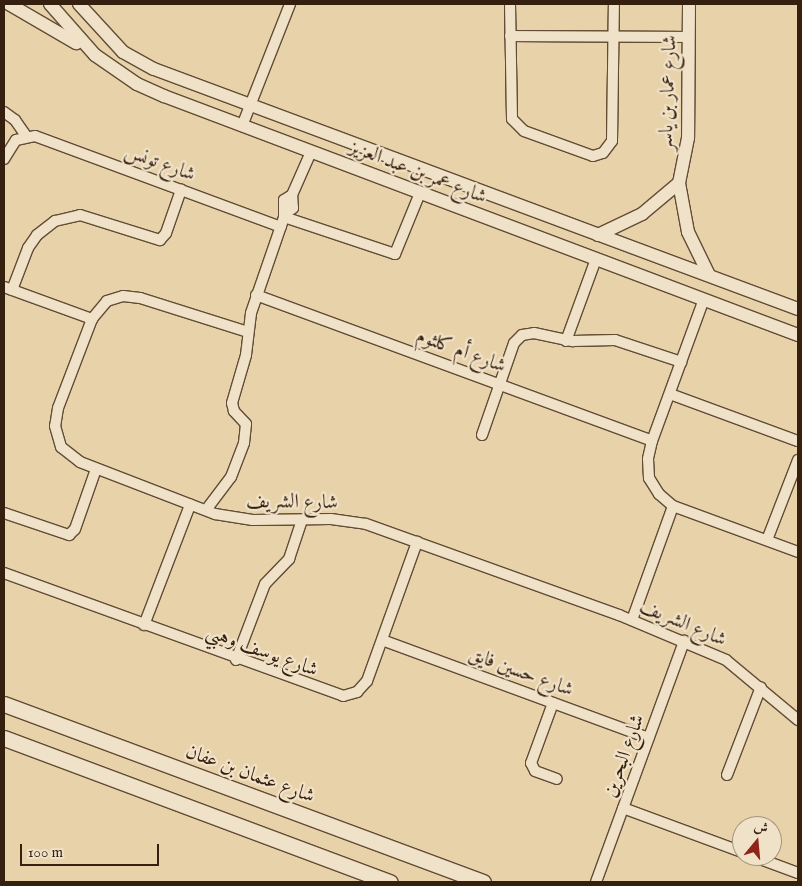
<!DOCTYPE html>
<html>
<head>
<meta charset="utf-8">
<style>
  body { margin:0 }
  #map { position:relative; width:802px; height:886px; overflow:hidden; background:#e8d2aa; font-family:"IM FELL English",Amiri,serif }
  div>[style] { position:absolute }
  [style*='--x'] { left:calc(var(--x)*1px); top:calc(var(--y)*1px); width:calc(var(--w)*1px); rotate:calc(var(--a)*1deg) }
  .roads { filter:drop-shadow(1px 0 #624c35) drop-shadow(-1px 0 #624c35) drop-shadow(0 1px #624c35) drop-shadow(0 -1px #624c35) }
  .minor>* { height:10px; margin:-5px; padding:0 5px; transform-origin:5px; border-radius:5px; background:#f0e2c8 }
  .tertiary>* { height:12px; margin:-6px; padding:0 6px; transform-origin:6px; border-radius:6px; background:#f0e2c8 }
  .secondary>* { height:15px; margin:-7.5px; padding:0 7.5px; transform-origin:7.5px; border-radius:7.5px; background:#f0e2c8 }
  span { translate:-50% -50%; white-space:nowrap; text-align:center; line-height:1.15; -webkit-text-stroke:4.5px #f0e2c8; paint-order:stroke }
  .street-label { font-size:20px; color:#351f0e }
  .frame { position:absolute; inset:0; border:5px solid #351f0e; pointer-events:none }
  .north { position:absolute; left:732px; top:816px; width:50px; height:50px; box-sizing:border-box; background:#f0e2c8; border:1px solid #a5947e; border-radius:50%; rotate:17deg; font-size:14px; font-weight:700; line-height:20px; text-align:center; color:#351f0e }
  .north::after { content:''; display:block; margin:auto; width:18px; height:22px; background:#8f2418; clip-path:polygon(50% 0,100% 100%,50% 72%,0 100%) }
  .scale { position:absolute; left:20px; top:844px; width:139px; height:22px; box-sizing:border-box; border:2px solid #351f0e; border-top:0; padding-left:6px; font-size:15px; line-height:18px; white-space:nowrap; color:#351f0e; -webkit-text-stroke:4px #f0e2c8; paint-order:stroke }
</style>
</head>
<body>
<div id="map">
  <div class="roads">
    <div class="minor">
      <i style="--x:510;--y:4;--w:115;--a:89"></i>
      <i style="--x:512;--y:119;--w:17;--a:45"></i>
      <i style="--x:524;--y:131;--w:73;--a:19.9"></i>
      <i style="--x:593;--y:156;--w:10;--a:-17"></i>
      <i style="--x:603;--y:153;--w:15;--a:-53"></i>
      <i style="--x:612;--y:141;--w:137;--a:-89.2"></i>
      <i style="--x:510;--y:36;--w:179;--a:0.3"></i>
      <i style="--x:4;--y:112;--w:14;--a:36"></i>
      <i style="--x:15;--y:120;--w:19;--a:55"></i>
      <i style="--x:242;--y:126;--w:131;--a:-68.5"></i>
      <i style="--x:4;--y:159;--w:22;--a:-58"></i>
      <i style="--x:16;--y:140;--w:19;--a:-12"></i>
      <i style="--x:35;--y:136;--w:262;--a:20.3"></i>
      <i style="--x:285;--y:214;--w:10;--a:-37"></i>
      <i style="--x:293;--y:208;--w:13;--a:-94"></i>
      <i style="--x:284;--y:217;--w:117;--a:18.4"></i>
      <i style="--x:395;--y:254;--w:66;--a:-67.7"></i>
      <i style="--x:4;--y:287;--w:94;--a:20"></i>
      <i style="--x:12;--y:290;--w:45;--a:-69.1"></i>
      <i style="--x:28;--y:248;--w:16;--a:-55"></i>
      <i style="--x:37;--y:235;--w:23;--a:-38"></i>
      <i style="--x:55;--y:221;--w:26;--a:-13"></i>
      <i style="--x:80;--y:215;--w:84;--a:17.4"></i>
      <i style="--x:160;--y:240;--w:9;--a:-49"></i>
      <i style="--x:166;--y:233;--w:46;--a:-70.8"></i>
      <i style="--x:256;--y:295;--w:422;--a:20.2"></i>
      <i style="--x:704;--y:299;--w:151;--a:110.1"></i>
      <i style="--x:652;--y:441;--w:18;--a:103"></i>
      <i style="--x:648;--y:459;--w:19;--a:87"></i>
      <i style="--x:649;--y:478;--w:19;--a:58"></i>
      <i style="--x:659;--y:494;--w:18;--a:41"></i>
      <i style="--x:673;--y:506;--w:133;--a:20.2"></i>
      <i style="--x:248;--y:332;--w:113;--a:-162.5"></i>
      <i style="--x:140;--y:298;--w:17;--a:-173"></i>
      <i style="--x:123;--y:296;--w:17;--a:163"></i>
      <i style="--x:107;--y:301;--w:23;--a:130"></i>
      <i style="--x:92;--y:319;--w:95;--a:110.9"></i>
      <i style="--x:58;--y:408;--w:18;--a:99"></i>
      <i style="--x:55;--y:426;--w:22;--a:74"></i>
      <i style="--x:61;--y:447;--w:24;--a:38"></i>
      <i style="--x:80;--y:462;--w:145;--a:21.1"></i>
      <i style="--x:215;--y:514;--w:38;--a:9"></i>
      <i style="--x:253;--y:520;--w:78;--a:-0.7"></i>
      <i style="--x:331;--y:519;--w:35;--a:8"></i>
      <i style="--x:366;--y:524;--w:269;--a:19.8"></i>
      <i style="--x:619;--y:615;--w:116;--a:22.8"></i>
      <i style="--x:726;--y:660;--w:94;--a:39.8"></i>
      <i style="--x:566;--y:341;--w:87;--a:-69.9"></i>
      <i style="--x:670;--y:394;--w:136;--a:20.2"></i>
      <i style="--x:482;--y:435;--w:97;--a:-70.8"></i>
      <i style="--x:514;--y:343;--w:11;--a:-45"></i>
      <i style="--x:522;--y:335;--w:12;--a:-9"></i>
      <i style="--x:534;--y:333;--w:40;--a:12"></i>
      <i style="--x:573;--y:341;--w:42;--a:-1.4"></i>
      <i style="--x:615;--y:340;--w:70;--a:18.4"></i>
      <i style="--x:206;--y:510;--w:41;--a:-52.9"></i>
      <i style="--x:231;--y:477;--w:36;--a:-69"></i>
      <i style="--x:244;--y:443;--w:19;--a:-84"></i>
      <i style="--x:246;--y:424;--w:18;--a:-133"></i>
      <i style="--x:234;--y:411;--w:8;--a:-104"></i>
      <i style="--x:232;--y:403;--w:50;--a:-73.7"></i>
      <i style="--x:246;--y:355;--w:42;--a:-83.2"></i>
      <i style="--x:251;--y:313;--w:102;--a:-71"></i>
      <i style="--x:284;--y:217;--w:17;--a:-90"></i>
      <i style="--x:284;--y:200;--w:9;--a:-32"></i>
      <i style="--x:292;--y:195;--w:47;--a:-66.2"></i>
      <i style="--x:4;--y:513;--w:69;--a:18.7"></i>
      <i style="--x:69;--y:535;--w:8;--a:-45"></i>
      <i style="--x:75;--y:529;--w:64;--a:-70.7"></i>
      <i style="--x:767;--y:540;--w:86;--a:-68.8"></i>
      <i style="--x:4;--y:573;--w:361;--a:19.9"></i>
      <i style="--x:343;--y:696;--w:15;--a:-16"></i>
      <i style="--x:357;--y:692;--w:15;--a:-48"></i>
      <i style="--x:367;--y:681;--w:148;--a:-70.2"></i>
      <i style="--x:632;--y:620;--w:121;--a:-70.2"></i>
      <i style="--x:144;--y:625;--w:129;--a:-69"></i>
      <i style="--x:382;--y:640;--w:284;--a:20.2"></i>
      <i style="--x:236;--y:660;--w:81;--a:-69.1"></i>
      <i style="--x:265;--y:584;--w:35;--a:-46"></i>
      <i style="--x:289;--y:559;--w:41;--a:-71.6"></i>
      <i style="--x:553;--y:703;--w:64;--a:110.1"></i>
      <i style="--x:531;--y:763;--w:9;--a:63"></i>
      <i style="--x:535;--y:771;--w:23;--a:20"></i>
      <i style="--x:727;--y:775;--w:94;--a:-68.9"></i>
      <i style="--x:623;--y:808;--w:127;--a:20.3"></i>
      <i style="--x:752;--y:856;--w:49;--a:20.3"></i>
      <i style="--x:596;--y:882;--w:257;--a:-69.9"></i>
    </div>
    <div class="tertiary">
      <i style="--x:9;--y:4;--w:78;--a:30.2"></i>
      <i style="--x:50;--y:4;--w:68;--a:48.6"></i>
      <i style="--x:95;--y:55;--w:51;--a:34.6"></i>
      <i style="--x:137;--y:84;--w:30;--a:24"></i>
      <i style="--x:164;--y:96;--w:678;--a:20.66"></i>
      <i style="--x:79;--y:4;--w:65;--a:47.5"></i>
      <i style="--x:123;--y:52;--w:35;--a:29"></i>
      <i style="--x:154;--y:69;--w:687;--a:20.44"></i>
      <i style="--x:689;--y:4;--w:134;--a:90.4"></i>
      <i style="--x:688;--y:138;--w:46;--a:101.3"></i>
      <i style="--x:679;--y:183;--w:50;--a:79.6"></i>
      <i style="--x:688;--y:232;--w:48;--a:64"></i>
      <i style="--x:598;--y:235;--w:49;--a:-25.5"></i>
      <i style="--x:642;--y:214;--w:48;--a:-40"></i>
    </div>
    <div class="secondary">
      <i style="--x:4;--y:704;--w:511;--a:20.39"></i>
      <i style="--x:4;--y:738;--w:412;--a:20.5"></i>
    </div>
  </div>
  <div class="street-label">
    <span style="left:668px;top:93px;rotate:-88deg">شارع عمار بن ياسر</span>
    <span style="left:160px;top:163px;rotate:20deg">شارع تونس</span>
    <span style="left:418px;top:172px;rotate:21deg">شارع عمر بن عبد العزيز</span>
    <span style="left:461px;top:351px;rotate:20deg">شارع أم كلثوم</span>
    <span style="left:292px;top:502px;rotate:1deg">شارع الشريف</span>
    <span style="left:683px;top:623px;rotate:23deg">شارع الشريف</span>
    <span style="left:262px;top:651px;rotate:20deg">شارع يوسف وهبي</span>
    <span style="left:521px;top:672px;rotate:20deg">شارع حسين فايق</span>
    <span style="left:624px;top:756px;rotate:-70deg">شارع البحرين</span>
    <span style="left:250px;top:774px;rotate:20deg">شارع عثمان بن عفان</span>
  </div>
  <div class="frame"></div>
  <div class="north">ش</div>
  <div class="scale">100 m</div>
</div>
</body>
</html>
